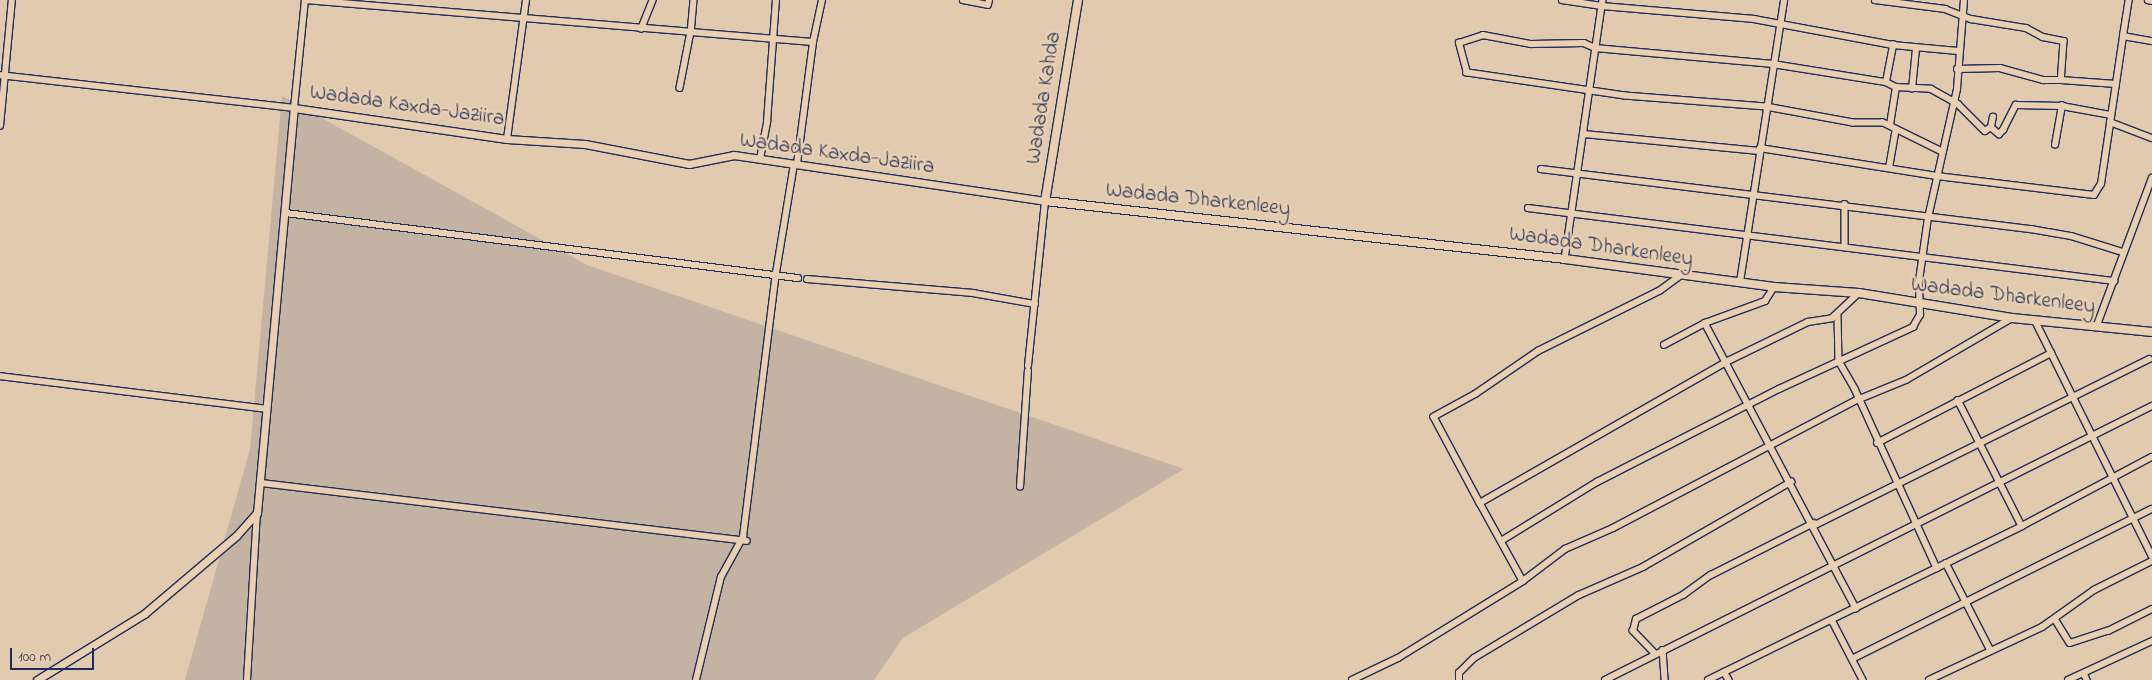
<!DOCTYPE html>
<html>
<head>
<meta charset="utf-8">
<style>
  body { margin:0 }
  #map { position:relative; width:2152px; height:680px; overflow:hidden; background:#e2caae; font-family:"Indie Flower",sans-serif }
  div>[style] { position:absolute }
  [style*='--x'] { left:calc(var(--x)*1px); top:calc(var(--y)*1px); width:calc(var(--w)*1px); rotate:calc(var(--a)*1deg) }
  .green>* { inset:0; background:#c4b3a2 }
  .roads { filter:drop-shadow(1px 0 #1b2f5e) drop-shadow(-1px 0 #1b2f5e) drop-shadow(0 1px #1b2f5e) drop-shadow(0 -1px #1b2f5e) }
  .minor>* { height:5.5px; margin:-2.75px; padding:0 2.75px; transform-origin:2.75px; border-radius:2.75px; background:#ead0b1 }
  .tertiary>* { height:7px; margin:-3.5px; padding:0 3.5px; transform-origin:3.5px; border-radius:3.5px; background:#ead0b1 }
  .secondary>* { height:8px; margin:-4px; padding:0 4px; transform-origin:4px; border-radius:4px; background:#ead0b1 }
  span { translate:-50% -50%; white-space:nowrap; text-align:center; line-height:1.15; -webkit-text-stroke:4.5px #ead0b1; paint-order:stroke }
  .street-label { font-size:21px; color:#1b2f5e }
  .scale { position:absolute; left:10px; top:648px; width:84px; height:22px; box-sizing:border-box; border:2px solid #1b2f5e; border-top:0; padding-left:6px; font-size:15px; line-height:18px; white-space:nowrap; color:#1b2f5e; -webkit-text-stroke:4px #ead0b1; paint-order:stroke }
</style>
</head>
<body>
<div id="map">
  <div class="green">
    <i style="clip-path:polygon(282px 96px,587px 265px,1184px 469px,903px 638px,874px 680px,185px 680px,250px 449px)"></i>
  </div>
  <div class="roads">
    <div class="minor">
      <i style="--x:305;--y:0;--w:387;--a:4.7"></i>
      <i style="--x:691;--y:32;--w:57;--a:101.1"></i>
      <i style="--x:694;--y:0;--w:32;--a:95"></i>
      <i style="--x:691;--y:32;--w:122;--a:4.7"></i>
      <i style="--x:813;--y:42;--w:43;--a:-77.9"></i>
      <i style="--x:963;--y:0;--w:25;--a:11"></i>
      <i style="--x:988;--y:5;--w:5;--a:-79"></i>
      <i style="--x:1562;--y:0;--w:40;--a:8.5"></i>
      <i style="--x:1602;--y:6;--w:256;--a:98.3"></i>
      <i style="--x:1603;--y:0;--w:6;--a:99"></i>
      <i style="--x:1602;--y:6;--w:153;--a:4.9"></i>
      <i style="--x:1754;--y:19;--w:141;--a:10.6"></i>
      <i style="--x:1893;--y:45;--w:65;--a:5.3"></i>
      <i style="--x:1875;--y:0;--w:71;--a:7.3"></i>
      <i style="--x:1945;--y:9;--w:28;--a:21"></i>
      <i style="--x:1971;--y:19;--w:56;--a:9.3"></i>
      <i style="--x:2026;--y:28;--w:19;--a:28"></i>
      <i style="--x:2043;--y:37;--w:21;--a:11"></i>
      <i style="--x:2064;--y:41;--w:39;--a:94"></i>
      <i style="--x:2061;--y:80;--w:55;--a:4.2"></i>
      <i style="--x:2148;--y:0;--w:4;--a:14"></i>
      <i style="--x:641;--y:29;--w:31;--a:-68"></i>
      <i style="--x:2123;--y:36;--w:36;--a:-81"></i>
      <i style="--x:1957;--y:69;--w:43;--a:-1.3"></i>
      <i style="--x:2000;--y:68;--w:45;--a:15.6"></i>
      <i style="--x:2043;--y:80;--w:18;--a:0"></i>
      <i style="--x:0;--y:75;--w:296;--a:6.4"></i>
      <i style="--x:294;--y:108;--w:109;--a:-84.2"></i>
      <i style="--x:1886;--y:82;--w:38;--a:-79"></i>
      <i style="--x:1912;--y:89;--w:40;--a:-84.3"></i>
      <i style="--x:2110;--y:122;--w:45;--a:20.9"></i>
      <i style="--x:1890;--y:125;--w:38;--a:-81"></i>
      <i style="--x:0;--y:126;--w:127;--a:-84.6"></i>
      <i style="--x:1991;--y:127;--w:11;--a:41"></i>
      <i style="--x:1999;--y:134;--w:6;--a:-45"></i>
      <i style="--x:2003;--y:130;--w:28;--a:-63"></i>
      <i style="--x:2016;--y:105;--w:46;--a:1.2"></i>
      <i style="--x:2062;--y:106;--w:50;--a:10.4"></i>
      <i style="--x:1584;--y:134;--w:176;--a:5.5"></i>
      <i style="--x:507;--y:139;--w:140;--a:-82.2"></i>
      <i style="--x:2055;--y:145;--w:40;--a:-80"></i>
      <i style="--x:1760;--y:148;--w:179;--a:9"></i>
      <i style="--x:1937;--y:176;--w:158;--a:6.9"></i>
      <i style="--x:2094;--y:195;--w:13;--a:-58"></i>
      <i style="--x:2101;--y:184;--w:150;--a:-81.5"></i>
      <i style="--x:2123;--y:36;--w:29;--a:10"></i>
      <i style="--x:1942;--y:152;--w:66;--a:-153.8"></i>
      <i style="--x:1883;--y:123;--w:30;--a:180"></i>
      <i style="--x:1853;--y:123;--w:88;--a:-169.6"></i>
      <i style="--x:1766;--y:107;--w:141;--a:-175.5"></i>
      <i style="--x:1625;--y:96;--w:160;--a:-171.7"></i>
      <i style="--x:1467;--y:73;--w:31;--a:-105"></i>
      <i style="--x:1459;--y:43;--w:25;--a:-18"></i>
      <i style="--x:1483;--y:35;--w:49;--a:10.6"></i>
      <i style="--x:1531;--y:44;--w:53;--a:-1.1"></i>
      <i style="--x:1584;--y:43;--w:12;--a:24"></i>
      <i style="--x:1595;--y:48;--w:179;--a:5.1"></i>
      <i style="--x:1773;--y:64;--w:114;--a:9.1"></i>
      <i style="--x:1886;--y:82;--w:11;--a:27"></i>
      <i style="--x:1896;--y:87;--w:35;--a:3"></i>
      <i style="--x:1931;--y:89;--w:31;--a:29"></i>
      <i style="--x:1958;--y:104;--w:38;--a:45"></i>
      <i style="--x:1985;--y:131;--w:7;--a:-34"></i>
      <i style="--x:1991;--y:127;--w:10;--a:-79"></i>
      <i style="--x:760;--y:159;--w:38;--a:-79"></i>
      <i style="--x:767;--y:122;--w:122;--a:-85.8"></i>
      <i style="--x:797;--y:164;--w:123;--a:-82.5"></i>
      <i style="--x:1889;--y:168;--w:39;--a:-80"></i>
      <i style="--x:1541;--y:169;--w:494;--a:7"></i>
      <i style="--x:2031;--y:229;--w:41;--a:9.9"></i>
      <i style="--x:2071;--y:236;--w:54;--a:17.1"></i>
      <i style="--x:1845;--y:204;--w:43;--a:90"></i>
      <i style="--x:1528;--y:208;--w:591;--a:7.1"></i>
      <i style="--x:286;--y:213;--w:516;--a:7.24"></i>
      <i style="--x:1682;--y:275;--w:27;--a:144"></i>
      <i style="--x:1660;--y:291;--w:135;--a:153.6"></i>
      <i style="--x:1539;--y:351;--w:76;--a:145.7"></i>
      <i style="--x:1476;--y:394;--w:48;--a:151.3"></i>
      <i style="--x:1434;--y:417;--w:98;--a:61.9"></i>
      <i style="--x:1480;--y:503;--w:286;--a:-29.8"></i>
      <i style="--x:1728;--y:361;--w:89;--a:-26"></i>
      <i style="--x:1808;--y:322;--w:24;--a:-9"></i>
      <i style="--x:1832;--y:318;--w:37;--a:-43"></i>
      <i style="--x:807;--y:279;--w:167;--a:4.8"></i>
      <i style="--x:973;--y:293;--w:63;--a:10.1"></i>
      <i style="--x:1740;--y:282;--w:285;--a:-81.1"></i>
      <i style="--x:1838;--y:315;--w:46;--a:88.8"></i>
      <i style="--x:1839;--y:361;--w:32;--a:60"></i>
      <i style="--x:1855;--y:389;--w:197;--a:65.4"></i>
      <i style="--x:2035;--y:320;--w:263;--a:63.6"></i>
      <i style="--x:1705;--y:323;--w:323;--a:62.1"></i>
      <i style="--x:2097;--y:325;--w:157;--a:-69.5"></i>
      <i style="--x:1664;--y:345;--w:47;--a:-28.2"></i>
      <i style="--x:1705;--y:323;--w:64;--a:-20.1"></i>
      <i style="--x:1765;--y:301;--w:17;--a:-57"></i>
      <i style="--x:1028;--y:366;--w:166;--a:-84.1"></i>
      <i style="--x:0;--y:376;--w:269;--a:7"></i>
      <i style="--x:1958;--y:400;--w:141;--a:63.1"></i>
      <i style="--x:1877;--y:443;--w:196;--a:-27.3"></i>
      <i style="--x:262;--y:483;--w:488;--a:6.8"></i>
      <i style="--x:1020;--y:487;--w:116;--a:-86.1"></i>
      <i style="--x:1480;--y:503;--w:89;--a:61.1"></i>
      <i style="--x:1815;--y:525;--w:373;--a:-26.4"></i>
      <i style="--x:1501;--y:541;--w:113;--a:-31.6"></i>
      <i style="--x:1597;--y:482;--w:204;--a:-27.1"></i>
      <i style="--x:1779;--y:389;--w:148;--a:-24.8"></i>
      <i style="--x:1913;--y:327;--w:14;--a:-60"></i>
      <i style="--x:1920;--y:315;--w:34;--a:-92"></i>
      <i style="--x:1919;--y:281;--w:64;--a:-81.9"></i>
      <i style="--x:1928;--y:218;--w:132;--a:-77.3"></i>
      <i style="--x:1957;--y:89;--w:89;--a:-85.5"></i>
      <i style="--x:1946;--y:563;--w:97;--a:62.9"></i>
      <i style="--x:2055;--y:619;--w:28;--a:58"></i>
      <i style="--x:2070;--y:643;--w:40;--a:-18"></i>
      <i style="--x:2108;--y:631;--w:49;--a:-26.6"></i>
      <i style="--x:1832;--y:620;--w:68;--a:62.7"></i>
      <i style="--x:1663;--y:650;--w:30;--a:86"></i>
      <i style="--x:1655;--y:654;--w:32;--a:-134"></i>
      <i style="--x:1633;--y:631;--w:12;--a:-76"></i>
      <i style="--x:1636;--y:619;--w:53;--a:-27.1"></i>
      <i style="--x:1683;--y:595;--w:34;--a:-36"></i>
      <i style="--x:1711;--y:575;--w:115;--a:-26.8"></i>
      <i style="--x:1852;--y:659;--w:335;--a:-26.6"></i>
      <i style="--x:1724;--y:672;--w:9;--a:58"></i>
      <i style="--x:2084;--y:673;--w:8;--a:67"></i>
      <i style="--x:247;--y:680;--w:167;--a:-86.6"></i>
      <i style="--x:696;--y:680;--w:106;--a:-76.4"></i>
      <i style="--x:721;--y:577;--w:46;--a:-61.2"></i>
      <i style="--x:743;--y:537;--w:266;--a:-82.9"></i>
      <i style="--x:776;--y:273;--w:110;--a:-80.6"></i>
      <i style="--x:1352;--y:680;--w:51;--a:-25.6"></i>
      <i style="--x:1398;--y:658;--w:147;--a:-31.6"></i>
      <i style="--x:1523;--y:581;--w:53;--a:-37.3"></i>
      <i style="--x:1565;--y:549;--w:52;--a:-23.6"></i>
      <i style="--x:1613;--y:528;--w:276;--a:-27.7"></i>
      <i style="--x:1857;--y:400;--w:53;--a:-22.2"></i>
      <i style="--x:1906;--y:380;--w:123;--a:-30.3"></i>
      <i style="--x:1459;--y:680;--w:7;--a:-90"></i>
      <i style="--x:1459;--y:673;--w:21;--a:-45"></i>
      <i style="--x:1474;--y:658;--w:122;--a:-31"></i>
      <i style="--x:1579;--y:595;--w:70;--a:-23.6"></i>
      <i style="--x:1643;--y:567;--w:171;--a:-29.9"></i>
      <i style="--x:1605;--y:680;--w:612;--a:-26.61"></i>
      <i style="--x:1708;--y:680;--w:350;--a:-26.1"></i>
      <i style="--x:2022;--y:526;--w:147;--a:-28"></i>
      <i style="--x:1929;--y:680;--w:125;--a:-25.1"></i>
      <i style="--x:2042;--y:627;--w:64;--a:-35.4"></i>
      <i style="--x:2094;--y:590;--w:65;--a:-26.6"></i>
      <i style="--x:2068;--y:680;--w:93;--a:-24.9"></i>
    </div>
    <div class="tertiary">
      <i style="--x:37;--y:680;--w:126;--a:-31.7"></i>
      <i style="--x:144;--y:614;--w:121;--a:-40.3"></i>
      <i style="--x:236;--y:536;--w:31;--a:-48"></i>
      <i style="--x:257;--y:513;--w:407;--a:-84.8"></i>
      <i style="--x:294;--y:108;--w:215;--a:8.3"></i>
      <i style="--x:507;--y:139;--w:78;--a:3.7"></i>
      <i style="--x:585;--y:144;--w:106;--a:10.9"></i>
      <i style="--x:689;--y:164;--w:46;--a:-11.3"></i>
      <i style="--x:734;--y:155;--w:314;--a:8.4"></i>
    </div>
    <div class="secondary">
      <i style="--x:1078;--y:0;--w:204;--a:99.3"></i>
      <i style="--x:1045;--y:201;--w:523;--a:6.36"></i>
      <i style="--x:1565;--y:259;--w:211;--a:7.6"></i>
      <i style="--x:1774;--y:287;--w:85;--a:4"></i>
      <i style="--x:1859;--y:293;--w:155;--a:9.3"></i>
      <i style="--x:2012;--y:318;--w:141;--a:5.7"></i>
    </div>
  </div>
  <div class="street-label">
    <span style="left:1044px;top:98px;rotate:-81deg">Wadada Kahda</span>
    <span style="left:407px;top:106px;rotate:8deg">Wadada Kaxda-Jaziira</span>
    <span style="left:837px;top:154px;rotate:8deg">Wadada Kaxda-Jaziira</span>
    <span style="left:1198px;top:200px;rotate:6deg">Wadada Dharkenleey</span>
    <span style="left:1601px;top:247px;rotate:8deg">Wadada Dharkenleey</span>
    <span style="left:2003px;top:296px;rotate:7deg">Wadada Dharkenleey</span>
  </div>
  <div class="scale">100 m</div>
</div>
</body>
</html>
